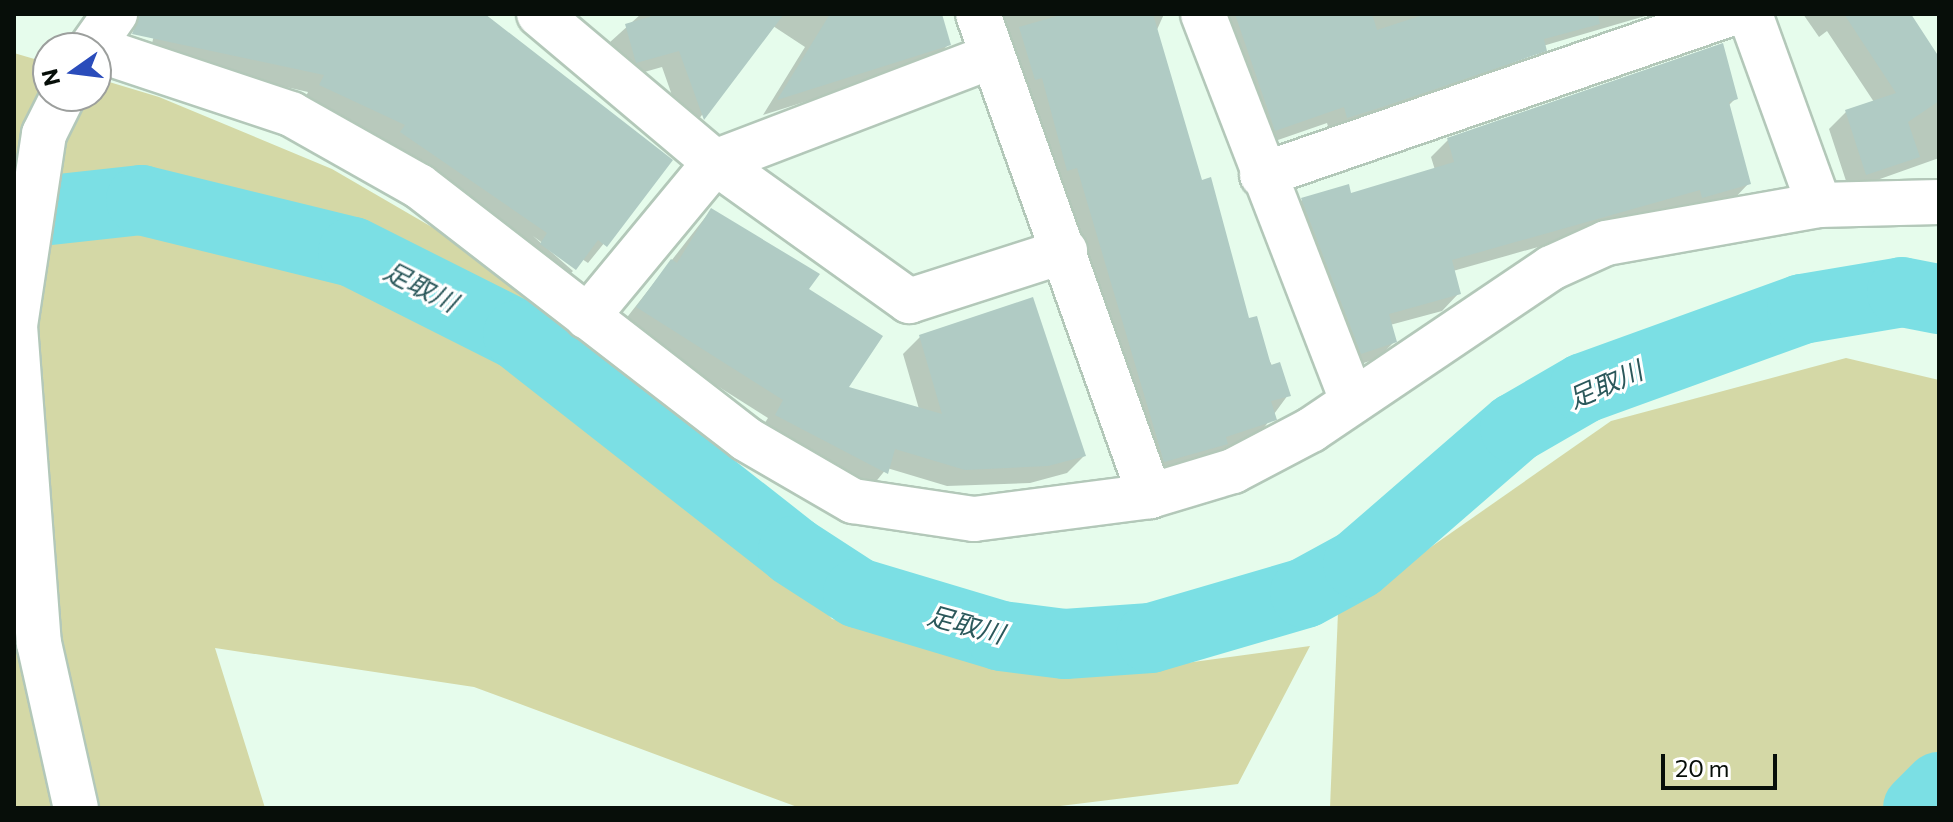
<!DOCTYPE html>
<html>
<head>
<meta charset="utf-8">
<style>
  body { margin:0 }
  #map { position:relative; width:1953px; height:822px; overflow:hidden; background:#e6fcec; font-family:Commissioner,"Noto Sans JP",sans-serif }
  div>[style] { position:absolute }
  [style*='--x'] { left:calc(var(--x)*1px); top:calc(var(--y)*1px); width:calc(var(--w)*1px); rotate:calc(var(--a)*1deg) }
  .green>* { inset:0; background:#d4d8a6 }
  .shadow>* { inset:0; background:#0003 }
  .river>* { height:70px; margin:-35px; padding:0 35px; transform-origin:35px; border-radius:35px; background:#7bdfe4 }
  .building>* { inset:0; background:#b0cbc4 }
  .roads { filter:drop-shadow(2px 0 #b3c8b9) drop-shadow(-2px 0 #b3c8b9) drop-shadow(0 2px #b3c8b9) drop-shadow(0 -2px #b3c8b9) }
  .minor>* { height:44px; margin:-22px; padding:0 22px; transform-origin:22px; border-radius:22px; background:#fff }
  span { translate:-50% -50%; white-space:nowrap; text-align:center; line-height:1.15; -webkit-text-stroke:6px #fff; paint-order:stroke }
  .water-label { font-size:26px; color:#2b585b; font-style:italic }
  .frame { position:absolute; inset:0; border:16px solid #070e09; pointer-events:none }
  .north { position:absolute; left:32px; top:32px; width:80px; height:80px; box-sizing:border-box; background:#fff; border:2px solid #9c9f9d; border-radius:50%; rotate:256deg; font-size:22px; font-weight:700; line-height:32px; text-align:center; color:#070e09 }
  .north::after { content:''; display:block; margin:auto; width:28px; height:36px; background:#2a4cbb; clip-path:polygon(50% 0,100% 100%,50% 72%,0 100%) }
  .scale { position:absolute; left:1661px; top:754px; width:116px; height:36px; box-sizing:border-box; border:4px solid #070e09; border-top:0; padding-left:10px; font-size:24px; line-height:28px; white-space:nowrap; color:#070e09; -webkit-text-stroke:6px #fff; paint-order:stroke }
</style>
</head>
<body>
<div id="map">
  <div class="green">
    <i style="clip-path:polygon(14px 53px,48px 63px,48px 96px,96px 96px,96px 78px,159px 97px,332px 169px,449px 237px,614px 358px,832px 619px,1098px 675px,1310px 646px,1238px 784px,1044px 808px,800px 808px,474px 687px,215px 648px,265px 808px,14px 808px)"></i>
    <i style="clip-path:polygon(1846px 358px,1939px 380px,1939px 808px,1330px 808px,1338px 612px,1611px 421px)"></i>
  </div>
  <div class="shadow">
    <i style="clip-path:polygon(159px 14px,482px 14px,665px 168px,588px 263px,582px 259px,575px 267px,533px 236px,573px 271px,558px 286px,384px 150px,390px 143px,303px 103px,308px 92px,149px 56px)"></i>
    <i style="clip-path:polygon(641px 14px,940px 14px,948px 45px,931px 62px,763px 115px,805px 47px,773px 26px,686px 135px,662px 67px,620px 79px,609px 43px)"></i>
    <i style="clip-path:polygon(990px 14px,1164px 14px,1156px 32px,1201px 182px,1248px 321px,1288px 395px,1258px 436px,1147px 478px)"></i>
    <i style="clip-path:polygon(1225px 14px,1652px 14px,1519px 53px,1504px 75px,1330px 133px,1327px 123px,1258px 147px)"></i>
    <i style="clip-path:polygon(1803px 14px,1909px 14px,1939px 60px,1939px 158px,1849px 190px,1829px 129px,1846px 112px,1874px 102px,1827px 31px,1819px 37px)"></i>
    <i style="clip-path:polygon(1735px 99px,1728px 106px,1749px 183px,1732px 201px,1685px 214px,1683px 206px,1453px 271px,1459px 293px,1442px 311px,1390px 325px,1395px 341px,1378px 358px,1344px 370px,1285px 217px,1302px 200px,1350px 195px,1435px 170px,1431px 157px,1448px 140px)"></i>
    <i style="clip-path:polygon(711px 210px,806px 290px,845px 389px,919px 409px,903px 354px,920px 337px,1084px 456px,1067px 473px,1030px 483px,947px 486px,887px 468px,869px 490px,759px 432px,768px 418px,621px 325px)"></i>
  </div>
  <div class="river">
    <i style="--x:14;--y:214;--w:128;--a:-6.3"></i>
    <i style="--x:141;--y:200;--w:218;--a:13.8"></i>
    <i style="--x:353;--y:252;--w:185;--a:26.7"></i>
    <i style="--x:518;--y:335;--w:350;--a:38.1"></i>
    <i style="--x:793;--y:551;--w:77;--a:32.9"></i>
    <i style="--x:858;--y:593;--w:149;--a:16.7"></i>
    <i style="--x:1001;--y:636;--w:64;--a:7.1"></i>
    <i style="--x:1065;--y:644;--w:86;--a:-4"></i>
    <i style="--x:1151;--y:638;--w:160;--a:-16.3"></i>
    <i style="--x:1305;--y:593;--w:60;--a:-28.7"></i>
    <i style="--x:1358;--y:564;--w:208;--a:-40.9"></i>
    <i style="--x:1515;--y:428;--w:80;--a:-30.1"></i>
    <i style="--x:1584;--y:388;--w:232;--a:-19.9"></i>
    <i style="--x:1802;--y:309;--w:101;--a:-9.6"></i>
    <i style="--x:1902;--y:292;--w:38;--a:11"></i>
    <i style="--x:1918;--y:808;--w:30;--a:-45"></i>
  </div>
  <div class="building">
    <i style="clip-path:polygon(140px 14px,485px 14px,673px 160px,607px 247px,598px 240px,576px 270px,540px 244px,547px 233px,400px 132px,405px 125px,319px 85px,324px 75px,132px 34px)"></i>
    <i style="clip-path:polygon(659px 14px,784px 14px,704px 120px,679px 51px,636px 63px,625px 24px)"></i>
    <i style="clip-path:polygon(830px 14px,942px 14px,951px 45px,777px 100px)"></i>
    <i style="clip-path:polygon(1064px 14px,1153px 14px,1202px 180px,1211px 177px,1249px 318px,1257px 316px,1271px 365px,1280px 362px,1291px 396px,1271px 401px,1277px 420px,1226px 437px,1228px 444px,1164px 462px,1077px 168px,1067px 171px,1042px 78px,1035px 80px,1019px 27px)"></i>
    <i style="clip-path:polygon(1235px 14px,1372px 14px,1377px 30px,1426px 14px,1598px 14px,1600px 24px,1544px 39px,1547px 51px,1382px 107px,1347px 118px,1344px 107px,1275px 131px)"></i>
    <i style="clip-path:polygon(1844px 14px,1911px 14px,1939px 57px,1939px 101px,1908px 122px,1920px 157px,1866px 175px,1845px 110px,1896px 93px)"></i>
    <i style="clip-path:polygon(1723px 43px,1738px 99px,1729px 102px,1751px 184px,1702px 198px,1700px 190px,1452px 260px,1461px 294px,1389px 314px,1397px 342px,1361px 354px,1301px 198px,1349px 184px,1351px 193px,1454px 162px,1447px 138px)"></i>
    <i style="clip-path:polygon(711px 208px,820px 274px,809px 289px,883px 336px,849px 387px,942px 414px,919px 335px,1033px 297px,1086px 456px,1048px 466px,965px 470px,895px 449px,888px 474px,775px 415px,783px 400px,636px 307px,671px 259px,677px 263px)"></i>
  </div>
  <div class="roads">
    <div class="minor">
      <i style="--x:539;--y:14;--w:230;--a:40.1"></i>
      <i style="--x:715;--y:162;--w:239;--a:35.6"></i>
      <i style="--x:909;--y:301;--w:164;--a:-17.8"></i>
      <i style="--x:978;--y:14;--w:512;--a:70.36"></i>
      <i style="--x:1203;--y:14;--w:415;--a:68.9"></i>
      <i style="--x:1750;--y:14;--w:203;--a:70.1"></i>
      <i style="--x:91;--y:48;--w:42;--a:-54.8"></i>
      <i style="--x:96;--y:49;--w:206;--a:18.4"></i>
      <i style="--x:291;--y:114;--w:147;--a:29.4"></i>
      <i style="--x:419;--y:186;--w:413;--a:37.7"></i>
      <i style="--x:746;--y:439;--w:124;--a:30.1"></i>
      <i style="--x:853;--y:501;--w:122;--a:8.5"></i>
      <i style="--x:974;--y:519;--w:177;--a:-7.4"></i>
      <i style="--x:1150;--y:496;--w:87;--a:-16.8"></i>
      <i style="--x:1233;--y:471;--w:88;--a:-27.7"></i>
      <i style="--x:1311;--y:430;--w:290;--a:-34"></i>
      <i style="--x:1551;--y:268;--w:60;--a:-24.4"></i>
      <i style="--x:1606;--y:243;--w:216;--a:-10.1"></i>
      <i style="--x:1819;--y:205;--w:120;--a:-1.4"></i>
      <i style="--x:63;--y:96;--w:42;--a:116.6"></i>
      <i style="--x:44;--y:134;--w:194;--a:98.6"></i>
      <i style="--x:15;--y:326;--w:318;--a:85.7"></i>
      <i style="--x:39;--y:643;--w:169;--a:77.4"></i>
      <i style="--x:1262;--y:175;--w:495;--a:-19"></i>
      <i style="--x:587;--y:317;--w:201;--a:-50.4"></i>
      <i style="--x:715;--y:162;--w:297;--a:-20.9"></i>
    </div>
  </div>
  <div class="water-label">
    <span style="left:421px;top:286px;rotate:27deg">足取川</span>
    <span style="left:1605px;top:384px;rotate:-24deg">足取川</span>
    <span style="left:966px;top:624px;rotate:15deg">足取川</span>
  </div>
  <div class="frame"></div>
  <div class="north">N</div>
  <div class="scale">20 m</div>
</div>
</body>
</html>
